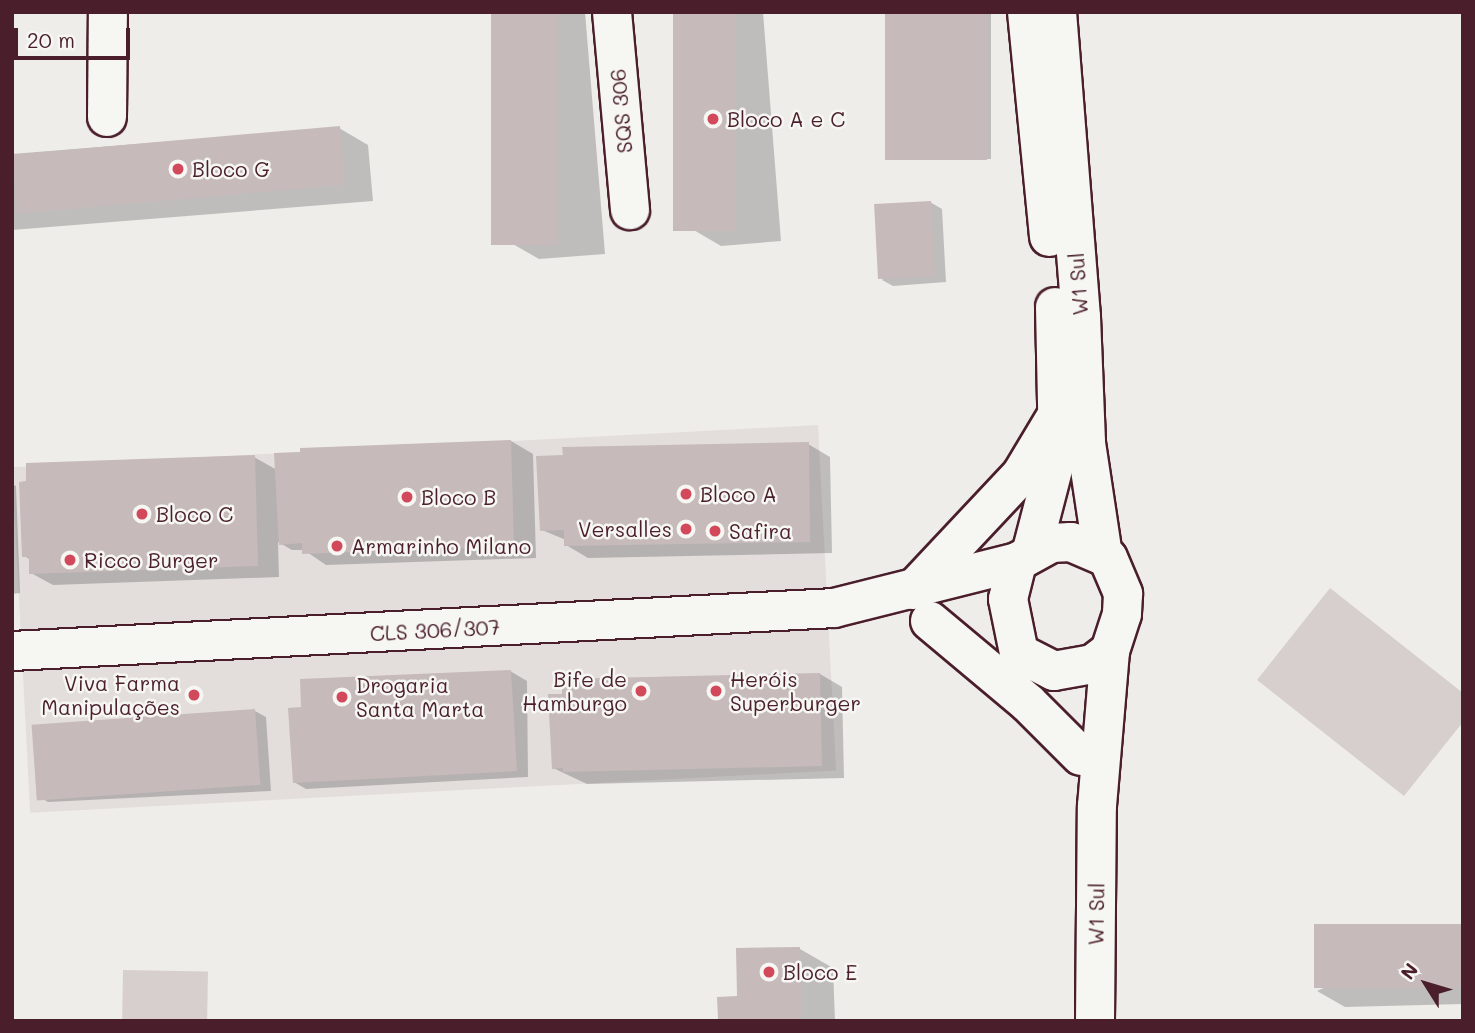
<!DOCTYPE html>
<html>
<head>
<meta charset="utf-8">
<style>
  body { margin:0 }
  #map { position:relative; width:1475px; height:1033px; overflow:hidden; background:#efedea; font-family:Mali,sans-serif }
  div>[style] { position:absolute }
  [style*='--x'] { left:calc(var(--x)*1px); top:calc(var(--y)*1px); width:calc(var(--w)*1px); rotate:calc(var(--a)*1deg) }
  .built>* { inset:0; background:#e3dedc; transform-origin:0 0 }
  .green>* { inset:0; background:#d7cfce; transform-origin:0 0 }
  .shadow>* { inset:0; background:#0003; transform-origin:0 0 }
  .building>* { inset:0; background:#c6babb; transform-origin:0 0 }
  .roads { filter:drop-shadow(2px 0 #4a1f2b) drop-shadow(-2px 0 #4a1f2b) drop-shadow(0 2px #4a1f2b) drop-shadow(0 -2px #4a1f2b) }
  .minor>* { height:38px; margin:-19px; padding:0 19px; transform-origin:19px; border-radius:19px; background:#f6f6f2 }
  .dots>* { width:19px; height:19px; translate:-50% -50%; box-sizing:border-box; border:4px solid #f6f6f2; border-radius:50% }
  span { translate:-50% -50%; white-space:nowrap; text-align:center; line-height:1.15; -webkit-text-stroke:5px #f6f6f2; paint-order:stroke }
  .street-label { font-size:21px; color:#4a1f2b }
  .poi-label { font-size:21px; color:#4a1f2b }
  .left { translate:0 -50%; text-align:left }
  .right { translate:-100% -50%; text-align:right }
  .frame { position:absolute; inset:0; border:14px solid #4a1f2b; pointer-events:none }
  .north { position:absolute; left:1391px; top:949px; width:70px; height:70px; -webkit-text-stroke:5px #f6f6f2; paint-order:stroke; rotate:307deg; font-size:19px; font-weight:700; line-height:28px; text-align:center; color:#4a1f2b }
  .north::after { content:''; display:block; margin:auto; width:24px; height:32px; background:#4a1f2b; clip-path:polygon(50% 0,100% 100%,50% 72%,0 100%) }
  .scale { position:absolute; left:14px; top:28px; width:116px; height:32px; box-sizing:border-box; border:4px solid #4a1f2b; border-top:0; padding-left:9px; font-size:21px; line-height:24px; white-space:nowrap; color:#4a1f2b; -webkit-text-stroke:5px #f6f6f2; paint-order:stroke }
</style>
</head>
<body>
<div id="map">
  <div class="built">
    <i style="left:818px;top:425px;width:346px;height:807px;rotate:87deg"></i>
  </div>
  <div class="green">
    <i style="clip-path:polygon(1330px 588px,1463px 693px,1463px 722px,1404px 796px,1257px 680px)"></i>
    <i style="left:123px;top:970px;width:85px;height:51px;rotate:1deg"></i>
  </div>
  <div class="shadow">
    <i style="clip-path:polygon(492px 12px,585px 12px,605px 254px,539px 259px,511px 243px)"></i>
    <i style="clip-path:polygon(675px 12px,763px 12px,781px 241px,721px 246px,692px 229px)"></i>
    <i style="left:886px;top:12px;width:105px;height:147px"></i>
    <i style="clip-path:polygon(339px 128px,368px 145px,373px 201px,12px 230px,12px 154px)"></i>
    <i style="clip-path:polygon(930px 202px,942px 209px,946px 282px,893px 286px,882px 280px)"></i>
    <i style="clip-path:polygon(511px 441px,533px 454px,536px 558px,326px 565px,304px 550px,292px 550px,278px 542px,279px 577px,53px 585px,31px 573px,31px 560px,24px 556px,254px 457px,277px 470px)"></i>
    <i style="clip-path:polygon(808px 444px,830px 457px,832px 553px,588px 558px,566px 545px,566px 540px,542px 530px)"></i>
    <i style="clip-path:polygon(12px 484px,16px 486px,20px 593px,12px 594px)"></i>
    <i style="clip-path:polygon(510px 671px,527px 681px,528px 777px,306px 789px,294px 782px)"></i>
    <i style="clip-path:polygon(820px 674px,842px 687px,844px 778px,587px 784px,553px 768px)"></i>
    <i style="clip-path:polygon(255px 711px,266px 717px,271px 791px,48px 802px,36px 795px)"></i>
    <i style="clip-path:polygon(1463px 925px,1463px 1004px,1345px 1007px,1317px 991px)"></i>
    <i style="clip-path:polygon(800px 949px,833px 968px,835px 1021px,720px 1018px)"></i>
  </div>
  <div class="building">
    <i style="left:491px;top:12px;width:67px;height:233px"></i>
    <i style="left:673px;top:12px;width:63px;height:219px"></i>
    <i style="left:885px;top:12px;width:102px;height:148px"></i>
    <i style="left:340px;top:126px;width:59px;height:329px;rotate:85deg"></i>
    <i style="left:931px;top:201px;width:75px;height:57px;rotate:87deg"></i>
    <i style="clip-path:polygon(511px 440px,514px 546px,302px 554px,302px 543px,279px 545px,274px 453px,300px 452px,300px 448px)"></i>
    <i style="clip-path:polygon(809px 442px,810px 542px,564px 546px,564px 530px,540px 531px,536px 456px,563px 455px,562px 447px)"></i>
    <i style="clip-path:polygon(255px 455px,258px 566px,29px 574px,29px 557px,22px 557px,19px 482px,26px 481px,26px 463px)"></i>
    <i style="clip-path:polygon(511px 670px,517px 771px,293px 783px,288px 708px,301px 707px,300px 679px)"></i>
    <i style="clip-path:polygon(820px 673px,822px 766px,563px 772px,563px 768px,552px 769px,548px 694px,562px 694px,562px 679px)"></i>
    <i style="left:255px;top:709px;width:76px;height:224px;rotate:86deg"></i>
    <i style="left:1463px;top:924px;width:64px;height:149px;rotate:90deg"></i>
    <i style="clip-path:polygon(800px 947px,802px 1021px,718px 1019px,717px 997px,737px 996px,736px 948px)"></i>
  </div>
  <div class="roads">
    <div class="minor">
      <i style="--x:612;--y:12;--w:199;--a:84.8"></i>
      <i style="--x:1027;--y:12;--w:226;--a:84.4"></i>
      <i style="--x:1057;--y:12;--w:306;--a:85.5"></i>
      <i style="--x:1081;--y:317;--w:126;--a:87.7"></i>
      <i style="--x:1086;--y:443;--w:113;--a:81.4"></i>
      <i style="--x:107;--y:117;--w:105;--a:-89.5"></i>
      <i style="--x:1071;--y:542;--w:40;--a:23.4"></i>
      <i style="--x:1108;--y:558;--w:39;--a:67"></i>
      <i style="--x:1123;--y:594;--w:20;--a:93"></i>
      <i style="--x:1122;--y:614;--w:39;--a:108"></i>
      <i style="--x:1110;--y:651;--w:21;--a:143"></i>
      <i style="--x:1093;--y:664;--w:40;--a:170"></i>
      <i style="--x:1054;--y:671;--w:39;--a:-153"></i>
      <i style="--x:1019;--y:653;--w:55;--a:-101.5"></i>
      <i style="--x:1008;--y:599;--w:38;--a:-76"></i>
      <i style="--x:1017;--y:562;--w:39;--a:-29"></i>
      <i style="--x:1051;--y:543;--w:20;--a:-3"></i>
      <i style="--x:1032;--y:550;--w:103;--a:-75.4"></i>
      <i style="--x:1058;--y:450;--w:143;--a:-91.2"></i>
      <i style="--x:913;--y:590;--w:158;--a:-46.8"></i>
      <i style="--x:1021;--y:475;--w:64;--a:-59"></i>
      <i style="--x:930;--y:621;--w:128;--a:39.9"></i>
      <i style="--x:1028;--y:703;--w:75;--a:45"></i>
      <i style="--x:12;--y:651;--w:823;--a:-2.99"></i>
      <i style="--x:834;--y:608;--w:189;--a:-14.1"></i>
      <i style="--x:1095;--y:1021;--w:215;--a:-89.5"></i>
      <i style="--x:1097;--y:806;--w:156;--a:-85.2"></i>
    </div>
  </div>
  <div class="dots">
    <i style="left:713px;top:119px;background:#d1495b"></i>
    <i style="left:178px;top:169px;background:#d1495b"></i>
    <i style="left:686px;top:494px;background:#d1495b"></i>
    <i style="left:407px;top:497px;background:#d1495b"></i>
    <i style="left:142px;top:514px;background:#d1495b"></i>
    <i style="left:686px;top:529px;background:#d1495b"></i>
    <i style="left:715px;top:531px;background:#d1495b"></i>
    <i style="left:337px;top:546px;background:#d1495b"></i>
    <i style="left:70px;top:560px;background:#d1495b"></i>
    <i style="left:641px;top:691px;background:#d1495b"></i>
    <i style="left:716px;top:691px;background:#d1495b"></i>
    <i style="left:194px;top:695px;background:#d1495b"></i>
    <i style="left:342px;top:697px;background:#d1495b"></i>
    <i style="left:769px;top:972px;background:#d1495b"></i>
  </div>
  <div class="street-label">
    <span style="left:621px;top:111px;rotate:-95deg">SQS 306</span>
    <span style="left:1078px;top:284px;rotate:-94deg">W1 Sul</span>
    <span style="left:435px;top:630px;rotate:-3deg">CLS 306/307</span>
    <span style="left:1096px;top:914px;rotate:-89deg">W1 Sul</span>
  </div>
  <div class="poi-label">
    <span class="left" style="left:727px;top:119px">Bloco A e C</span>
    <span class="left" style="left:192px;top:169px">Bloco G</span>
    <span class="left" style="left:700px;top:494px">Bloco A</span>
    <span class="left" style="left:421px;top:497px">Bloco B</span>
    <span class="left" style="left:156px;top:514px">Bloco C</span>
    <span class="right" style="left:672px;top:529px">Versalles</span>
    <span class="left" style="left:729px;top:531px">Safira</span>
    <span class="left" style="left:351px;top:546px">Armarinho Milano</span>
    <span class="left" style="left:84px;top:560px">Ricco Burger</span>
    <span class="right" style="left:627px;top:691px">Bife de<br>Hamburgo</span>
    <span class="left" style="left:730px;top:691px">Heróis<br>Superburger</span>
    <span class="right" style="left:180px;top:695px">Viva Farma<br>Manipulações</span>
    <span class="left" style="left:356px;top:697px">Drogaria<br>Santa Marta</span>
    <span class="left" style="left:783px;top:972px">Bloco E</span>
  </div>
  <div class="frame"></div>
  <div class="north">N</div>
  <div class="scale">20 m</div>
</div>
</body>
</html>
